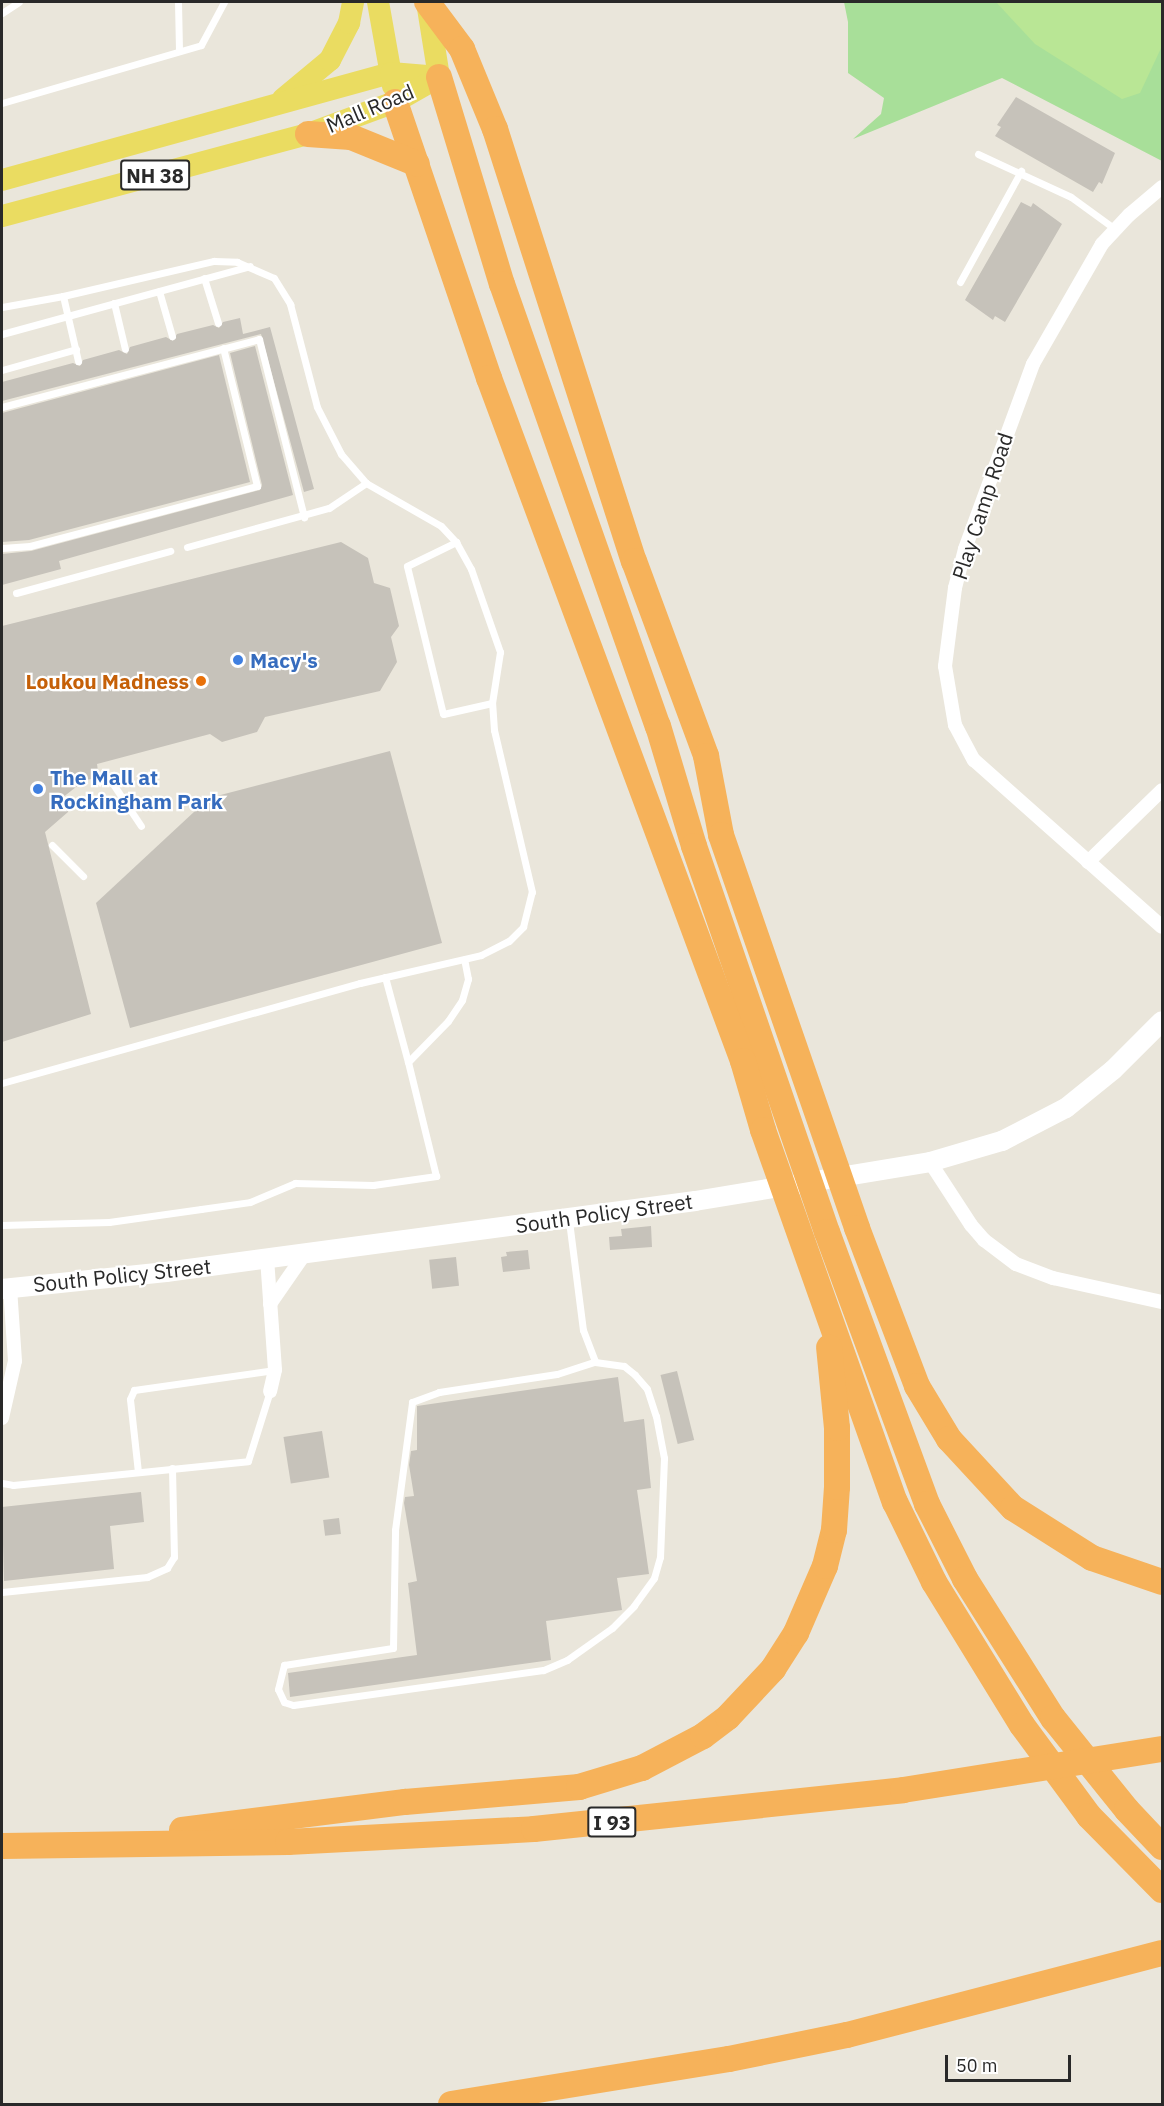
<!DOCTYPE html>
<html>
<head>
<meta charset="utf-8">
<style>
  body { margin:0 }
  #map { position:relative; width:1164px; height:2106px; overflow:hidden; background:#eae6db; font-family:"IBM Plex Sans",sans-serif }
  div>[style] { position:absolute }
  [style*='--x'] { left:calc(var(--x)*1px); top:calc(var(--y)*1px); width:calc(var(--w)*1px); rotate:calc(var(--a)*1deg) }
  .green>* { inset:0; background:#a8df99 }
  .pitch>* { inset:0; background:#b9e695 }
  .building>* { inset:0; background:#c6c2ba; transform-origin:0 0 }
  .lane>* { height:7px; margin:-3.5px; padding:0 3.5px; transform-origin:3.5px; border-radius:3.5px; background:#fff }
  .street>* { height:14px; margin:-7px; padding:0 7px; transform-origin:7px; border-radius:7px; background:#fff }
  .secondary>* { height:20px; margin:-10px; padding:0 10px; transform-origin:10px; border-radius:10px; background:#fff }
  .primary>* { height:22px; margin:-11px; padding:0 11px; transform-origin:11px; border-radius:11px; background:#eadc61 }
  .highway>* { height:26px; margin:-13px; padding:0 13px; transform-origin:13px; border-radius:13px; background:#f6b25a }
  .dots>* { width:16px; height:16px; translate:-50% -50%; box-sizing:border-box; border:3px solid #fff; border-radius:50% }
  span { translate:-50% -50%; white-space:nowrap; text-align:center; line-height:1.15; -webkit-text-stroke:4.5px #fff; paint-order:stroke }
  .shield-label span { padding:2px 4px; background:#fff; border:2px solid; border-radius:4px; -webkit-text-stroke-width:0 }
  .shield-label { font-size:20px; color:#292929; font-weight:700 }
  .street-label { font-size:21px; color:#292929 }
  .shop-label { font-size:21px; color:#366cbe; font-weight:700 }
  .left { translate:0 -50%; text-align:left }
  .food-label { font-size:21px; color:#c56008; font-weight:700 }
  .right { translate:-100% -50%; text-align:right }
  .frame { position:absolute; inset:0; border:3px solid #292929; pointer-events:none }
  .scale { position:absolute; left:945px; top:2055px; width:126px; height:27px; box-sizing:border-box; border:3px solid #292929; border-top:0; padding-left:8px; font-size:18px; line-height:21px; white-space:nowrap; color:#292929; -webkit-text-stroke:4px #fff; paint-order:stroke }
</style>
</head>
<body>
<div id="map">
  <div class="green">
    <i style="clip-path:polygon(844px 2px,1162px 2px,1162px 161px,1002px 78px,853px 139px,881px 114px,884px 98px,848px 73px,848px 22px)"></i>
  </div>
  <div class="pitch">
    <i style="clip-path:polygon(996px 2px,1162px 2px,1162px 46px,1140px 93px,1122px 99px,1035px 44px)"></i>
  </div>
  <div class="building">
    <i style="clip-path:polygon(1016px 97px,1115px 153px,1102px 184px,1099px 182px,1093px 192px,995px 136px,1001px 127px,997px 125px)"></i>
    <i style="clip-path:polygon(1021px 202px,1031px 207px,1033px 203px,1062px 224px,1005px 322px,995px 316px,993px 320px,965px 300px)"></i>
    <i style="clip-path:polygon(240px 318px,243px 334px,270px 327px,314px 489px,304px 492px,261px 334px,2px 401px,2px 382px,73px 363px,80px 366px,83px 360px,119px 350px,127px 354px,130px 347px,166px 337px,173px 341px,177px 334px,213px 325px,219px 328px,223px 322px)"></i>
    <i style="clip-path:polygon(255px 346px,293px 495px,59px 561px,61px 569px,2px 585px,2px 554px,31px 551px,260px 490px,262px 485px,230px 353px)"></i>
    <i style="clip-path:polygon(219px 355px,250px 482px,29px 540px,2px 542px,2px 413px)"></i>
    <i style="clip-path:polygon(341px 542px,368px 558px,374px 583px,390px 588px,399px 626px,391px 637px,397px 662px,380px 691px,265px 717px,257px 732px,222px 742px,210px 734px,97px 764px,99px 778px,85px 780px,62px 798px,68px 812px,45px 832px,91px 1014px,2px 1042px,2px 626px)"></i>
    <i style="clip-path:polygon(390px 751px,442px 943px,130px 1028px,96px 903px,209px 798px)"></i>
    <i style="clip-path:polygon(651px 1226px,652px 1247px,610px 1250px,609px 1237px,622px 1236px,621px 1229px)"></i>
    <i style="clip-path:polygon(528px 1250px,530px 1269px,503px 1272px,501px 1257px,507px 1256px,506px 1252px)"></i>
    <i style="left:456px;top:1257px;width:29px;height:27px;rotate:84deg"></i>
    <i style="left:677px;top:1371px;width:71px;height:17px;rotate:76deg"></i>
    <i style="clip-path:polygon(618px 1377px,624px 1422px,644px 1419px,651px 1488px,637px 1490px,649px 1574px,617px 1578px,622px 1610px,546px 1621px,551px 1660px,290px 1697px,288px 1673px,417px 1655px,408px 1583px,417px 1581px,404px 1503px,405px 1497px,414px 1496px,409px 1465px,411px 1451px,417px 1450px,417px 1406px)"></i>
    <i style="left:322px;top:1431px;width:47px;height:39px;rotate:81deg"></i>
    <i style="clip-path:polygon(141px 1492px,144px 1522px,110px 1526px,114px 1569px,4px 1581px,2px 1507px)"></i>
    <i style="left:339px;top:1518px;width:16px;height:16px;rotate:83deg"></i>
  </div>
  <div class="lane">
    <i style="--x:178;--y:2;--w:49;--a:88.8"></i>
    <i style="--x:2;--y:13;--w:20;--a:-33"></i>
    <i style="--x:2;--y:103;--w:207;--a:-16.2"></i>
    <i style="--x:201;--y:45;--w:49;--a:-61.9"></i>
    <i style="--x:978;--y:154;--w:102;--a:24.8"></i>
    <i style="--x:1071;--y:197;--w:54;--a:36"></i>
    <i style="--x:204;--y:278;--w:47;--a:72.7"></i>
    <i style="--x:960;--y:282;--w:127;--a:-61.2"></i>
    <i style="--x:159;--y:291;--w:47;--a:73.9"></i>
    <i style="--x:63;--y:296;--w:155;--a:-13.1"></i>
    <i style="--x:214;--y:261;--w:23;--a:2"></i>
    <i style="--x:237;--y:262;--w:40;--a:23.4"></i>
    <i style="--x:274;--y:278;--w:31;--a:58"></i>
    <i style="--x:290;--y:304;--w:106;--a:75.3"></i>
    <i style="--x:317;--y:407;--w:53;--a:62.9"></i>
    <i style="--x:341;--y:454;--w:38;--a:49"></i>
    <i style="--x:366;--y:483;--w:86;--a:29.8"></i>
    <i style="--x:441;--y:526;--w:22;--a:47"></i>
    <i style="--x:456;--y:542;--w:31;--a:61"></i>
    <i style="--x:471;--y:569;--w:88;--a:70.7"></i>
    <i style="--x:500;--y:652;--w:52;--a:98.9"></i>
    <i style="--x:114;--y:303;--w:47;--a:76.6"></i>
    <i style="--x:2;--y:307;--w:62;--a:-10.2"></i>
    <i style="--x:63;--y:296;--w:67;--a:77"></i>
    <i style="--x:2;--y:334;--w:257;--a:-15.3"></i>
    <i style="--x:2;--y:370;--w:77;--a:-15.8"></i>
    <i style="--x:2;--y:407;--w:266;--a:-14.8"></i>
    <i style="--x:259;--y:339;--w:184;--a:75.8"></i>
    <i style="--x:187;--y:547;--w:147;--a:-15.4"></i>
    <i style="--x:329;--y:508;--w:45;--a:-34"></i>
    <i style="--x:2;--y:548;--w:28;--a:-4"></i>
    <i style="--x:30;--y:546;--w:235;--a:-14.8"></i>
    <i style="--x:257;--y:486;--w:142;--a:-103.8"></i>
    <i style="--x:16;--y:593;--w:160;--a:-15.3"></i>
    <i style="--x:111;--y:781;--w:54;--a:56.3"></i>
    <i style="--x:52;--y:845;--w:44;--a:45"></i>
    <i style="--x:385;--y:977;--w:88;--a:74.9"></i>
    <i style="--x:2;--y:1083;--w:372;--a:-15.6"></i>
    <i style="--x:360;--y:983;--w:124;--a:-13"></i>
    <i style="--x:481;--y:955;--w:31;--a:-27"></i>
    <i style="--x:509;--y:941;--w:20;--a:-45"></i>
    <i style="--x:523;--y:927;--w:36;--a:-76"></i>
    <i style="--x:532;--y:892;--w:166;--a:-103.2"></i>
    <i style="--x:494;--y:730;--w:27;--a:-94"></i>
    <i style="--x:492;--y:703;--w:50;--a:167.3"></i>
    <i style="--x:443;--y:714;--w:152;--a:-103.7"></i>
    <i style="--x:407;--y:566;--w:55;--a:-26.1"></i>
    <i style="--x:569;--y:1221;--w:110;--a:82.7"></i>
    <i style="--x:583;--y:1330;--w:34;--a:69"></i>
    <i style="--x:595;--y:1362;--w:29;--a:8"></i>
    <i style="--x:624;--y:1366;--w:14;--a:39"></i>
    <i style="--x:635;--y:1375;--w:18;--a:49"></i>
    <i style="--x:647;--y:1389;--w:28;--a:72"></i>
    <i style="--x:656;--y:1416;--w:43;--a:79.2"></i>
    <i style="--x:664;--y:1458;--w:99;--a:92.3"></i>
    <i style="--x:660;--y:1557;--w:22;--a:106"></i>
    <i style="--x:654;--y:1578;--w:34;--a:126"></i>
    <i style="--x:634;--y:1606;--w:31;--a:135"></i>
    <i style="--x:612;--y:1628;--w:55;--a:144.6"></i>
    <i style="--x:567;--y:1660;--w:26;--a:157"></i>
    <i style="--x:543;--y:1670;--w:252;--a:172"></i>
    <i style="--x:293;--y:1705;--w:9;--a:-162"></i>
    <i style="--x:284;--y:1702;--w:14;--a:-115"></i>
    <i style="--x:278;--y:1689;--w:25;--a:-76"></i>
    <i style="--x:284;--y:1665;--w:110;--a:-8.9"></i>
    <i style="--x:393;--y:1648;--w:118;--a:-89"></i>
    <i style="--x:395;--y:1530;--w:129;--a:-82.4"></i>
    <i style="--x:412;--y:1402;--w:29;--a:-20"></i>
    <i style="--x:439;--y:1392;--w:119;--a:-8.7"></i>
    <i style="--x:557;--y:1374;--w:40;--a:-18"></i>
    <i style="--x:2;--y:1225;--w:107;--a:-1.6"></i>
    <i style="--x:109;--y:1222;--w:93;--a:-8"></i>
    <i style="--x:201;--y:1209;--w:49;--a:-8.1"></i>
    <i style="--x:250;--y:1202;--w:49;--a:-22.9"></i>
    <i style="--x:295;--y:1183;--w:78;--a:1.5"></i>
    <i style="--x:373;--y:1185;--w:64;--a:-8.1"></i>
    <i style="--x:436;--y:1176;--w:117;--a:-103.8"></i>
    <i style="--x:408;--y:1062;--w:57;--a:-45.7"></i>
    <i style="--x:448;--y:1021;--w:25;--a:-56"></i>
    <i style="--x:462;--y:1000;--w:22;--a:-74"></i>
    <i style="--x:468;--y:979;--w:20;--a:-101"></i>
    <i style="--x:138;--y:1472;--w:73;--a:-96.3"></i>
    <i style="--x:130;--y:1399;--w:10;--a:-66"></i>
    <i style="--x:134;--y:1390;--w:142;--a:-8.1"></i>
    <i style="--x:2;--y:1483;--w:11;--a:10"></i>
    <i style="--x:13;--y:1485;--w:236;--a:-5.8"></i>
    <i style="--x:248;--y:1461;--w:73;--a:-72.6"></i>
    <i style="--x:2;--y:1592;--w:146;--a:-5.9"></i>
    <i style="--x:147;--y:1577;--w:22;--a:-24"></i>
    <i style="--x:167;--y:1568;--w:13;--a:-58"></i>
    <i style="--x:174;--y:1557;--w:89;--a:-91.3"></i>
  </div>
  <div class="street">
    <i style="--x:1162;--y:187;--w:43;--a:139.7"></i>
    <i style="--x:1129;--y:215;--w:40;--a:133"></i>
    <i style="--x:1102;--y:244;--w:138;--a:119.9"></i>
    <i style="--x:1033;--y:364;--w:197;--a:110.2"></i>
    <i style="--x:965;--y:549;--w:40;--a:104.4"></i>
    <i style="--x:955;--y:588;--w:79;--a:97.3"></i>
    <i style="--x:945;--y:666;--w:60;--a:80.4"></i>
    <i style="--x:955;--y:725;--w:40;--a:62"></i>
    <i style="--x:974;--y:760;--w:251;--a:41.6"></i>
    <i style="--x:1088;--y:862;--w:103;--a:-44.2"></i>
    <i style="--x:930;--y:1162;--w:75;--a:56.9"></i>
    <i style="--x:971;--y:1225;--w:20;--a:49"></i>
    <i style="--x:984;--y:1240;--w:40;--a:37"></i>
    <i style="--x:1016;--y:1264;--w:40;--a:21"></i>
    <i style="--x:1053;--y:1278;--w:112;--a:12.4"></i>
    <i style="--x:267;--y:1258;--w:112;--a:85.9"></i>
    <i style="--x:275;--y:1370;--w:22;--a:103"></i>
    <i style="--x:270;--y:1304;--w:63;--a:-55.3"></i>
    <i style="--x:2;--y:1418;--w:58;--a:-77.2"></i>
    <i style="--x:15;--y:1361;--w:73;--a:-93.9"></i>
  </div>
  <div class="secondary">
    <i style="--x:2;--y:1289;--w:165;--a:-5.9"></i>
    <i style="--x:166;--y:1272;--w:534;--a:-7.64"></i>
    <i style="--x:695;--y:1201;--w:238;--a:-9.4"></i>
    <i style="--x:930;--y:1162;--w:75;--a:-16.3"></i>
    <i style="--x:1002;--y:1141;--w:72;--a:-27.3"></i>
    <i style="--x:1066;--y:1108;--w:60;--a:-39"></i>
    <i style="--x:1113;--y:1070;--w:69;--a:-45"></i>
  </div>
  <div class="primary">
    <i style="--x:378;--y:2;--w:85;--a:79.9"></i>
    <i style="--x:427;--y:2;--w:76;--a:80.9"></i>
    <i style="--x:283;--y:99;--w:61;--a:-39.7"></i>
    <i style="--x:330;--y:60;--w:42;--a:-62.8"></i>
    <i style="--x:349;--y:23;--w:21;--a:-79"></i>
    <i style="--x:2;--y:180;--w:403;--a:-15.4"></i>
    <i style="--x:391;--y:73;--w:48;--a:4.8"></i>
    <i style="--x:2;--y:216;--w:317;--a:-15"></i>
    <i style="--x:308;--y:134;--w:93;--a:-20.2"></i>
    <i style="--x:395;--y:102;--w:51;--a:-29.6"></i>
  </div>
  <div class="highway">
    <i style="--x:427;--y:2;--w:59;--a:53.3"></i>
    <i style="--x:462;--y:49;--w:87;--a:67.6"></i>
    <i style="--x:495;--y:129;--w:454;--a:72.2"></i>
    <i style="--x:634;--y:561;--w:208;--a:69.7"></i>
    <i style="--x:706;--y:756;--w:80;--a:79.2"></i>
    <i style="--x:721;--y:835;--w:416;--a:70.9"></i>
    <i style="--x:857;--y:1228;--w:169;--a:69.2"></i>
    <i style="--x:917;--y:1386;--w:62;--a:58.9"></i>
    <i style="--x:949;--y:1439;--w:94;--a:47.2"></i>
    <i style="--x:1013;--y:1508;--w:93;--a:32.3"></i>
    <i style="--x:1092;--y:1558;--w:74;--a:18.9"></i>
    <i style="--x:439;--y:77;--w:216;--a:73.1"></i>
    <i style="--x:502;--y:284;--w:469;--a:70.6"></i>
    <i style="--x:658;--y:726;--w:125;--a:73.3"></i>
    <i style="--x:694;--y:846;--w:408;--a:71"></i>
    <i style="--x:827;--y:1232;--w:290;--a:69.8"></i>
    <i style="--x:927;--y:1504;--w:84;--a:63.1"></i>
    <i style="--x:965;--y:1579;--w:165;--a:57.7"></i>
    <i style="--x:1053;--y:1718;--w:118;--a:51.2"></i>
    <i style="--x:1127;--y:1810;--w:51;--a:46.6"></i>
    <i style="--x:395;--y:102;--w:292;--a:71.2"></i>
    <i style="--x:489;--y:378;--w:729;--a:69.6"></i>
    <i style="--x:743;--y:1061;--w:72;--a:73.8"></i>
    <i style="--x:763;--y:1130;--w:395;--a:70.5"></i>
    <i style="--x:895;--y:1502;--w:89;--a:64"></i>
    <i style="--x:934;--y:1582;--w:168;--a:58.4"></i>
    <i style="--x:1022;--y:1725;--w:113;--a:53.6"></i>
    <i style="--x:1089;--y:1816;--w:104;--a:45.4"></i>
    <i style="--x:308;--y:134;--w:43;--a:4"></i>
    <i style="--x:351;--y:137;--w:71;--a:22.2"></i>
    <i style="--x:182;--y:1830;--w:225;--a:-7.2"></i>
    <i style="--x:405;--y:1802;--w:175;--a:-4.9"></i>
    <i style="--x:579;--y:1787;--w:66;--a:-16.8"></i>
    <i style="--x:642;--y:1768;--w:69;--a:-27.7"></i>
    <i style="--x:703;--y:1736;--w:31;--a:-37"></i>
    <i style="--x:728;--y:1717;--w:66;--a:-46.8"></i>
    <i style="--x:773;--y:1669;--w:43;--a:-57.4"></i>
    <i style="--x:796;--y:1633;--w:73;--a:-66.6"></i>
    <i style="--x:825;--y:1566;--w:37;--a:-76"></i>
    <i style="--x:834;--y:1530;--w:43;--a:-86"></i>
    <i style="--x:837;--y:1487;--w:59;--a:-90"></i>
    <i style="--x:837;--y:1428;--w:81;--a:-95.6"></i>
    <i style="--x:2;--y:1846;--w:286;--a:-0.8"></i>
    <i style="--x:288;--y:1842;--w:246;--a:-3"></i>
    <i style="--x:534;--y:1829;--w:371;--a:-6"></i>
    <i style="--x:903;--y:1790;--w:262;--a:-9"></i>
    <i style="--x:451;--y:2104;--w:282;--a:-9.2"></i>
    <i style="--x:729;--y:2059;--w:120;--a:-11.5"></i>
    <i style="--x:847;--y:2035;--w:325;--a:-14.6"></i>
  </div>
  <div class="dots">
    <i style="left:238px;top:660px;background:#3f7fe0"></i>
    <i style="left:201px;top:681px;background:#e8710a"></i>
    <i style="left:38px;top:789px;background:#3f7fe0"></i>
  </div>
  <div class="shield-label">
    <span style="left:155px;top:175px">NH 38</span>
    <span style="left:612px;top:1822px">I 93</span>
  </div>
  <div class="street-label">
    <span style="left:370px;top:108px;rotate:-23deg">Mall Road</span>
    <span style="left:982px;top:506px;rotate:-72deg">Play Camp Road</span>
    <span style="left:604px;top:1213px;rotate:-8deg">South Policy Street</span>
    <span style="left:122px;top:1275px;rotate:-6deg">South Policy Street</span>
  </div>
  <div class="shop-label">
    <span class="left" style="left:250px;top:660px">Macy's</span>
    <span class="left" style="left:50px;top:789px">The Mall at<br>Rockingham Park</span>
  </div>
  <div class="food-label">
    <span class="right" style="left:189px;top:681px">Loukou Madness</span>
  </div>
  <div class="frame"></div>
  <div class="scale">50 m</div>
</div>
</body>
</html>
